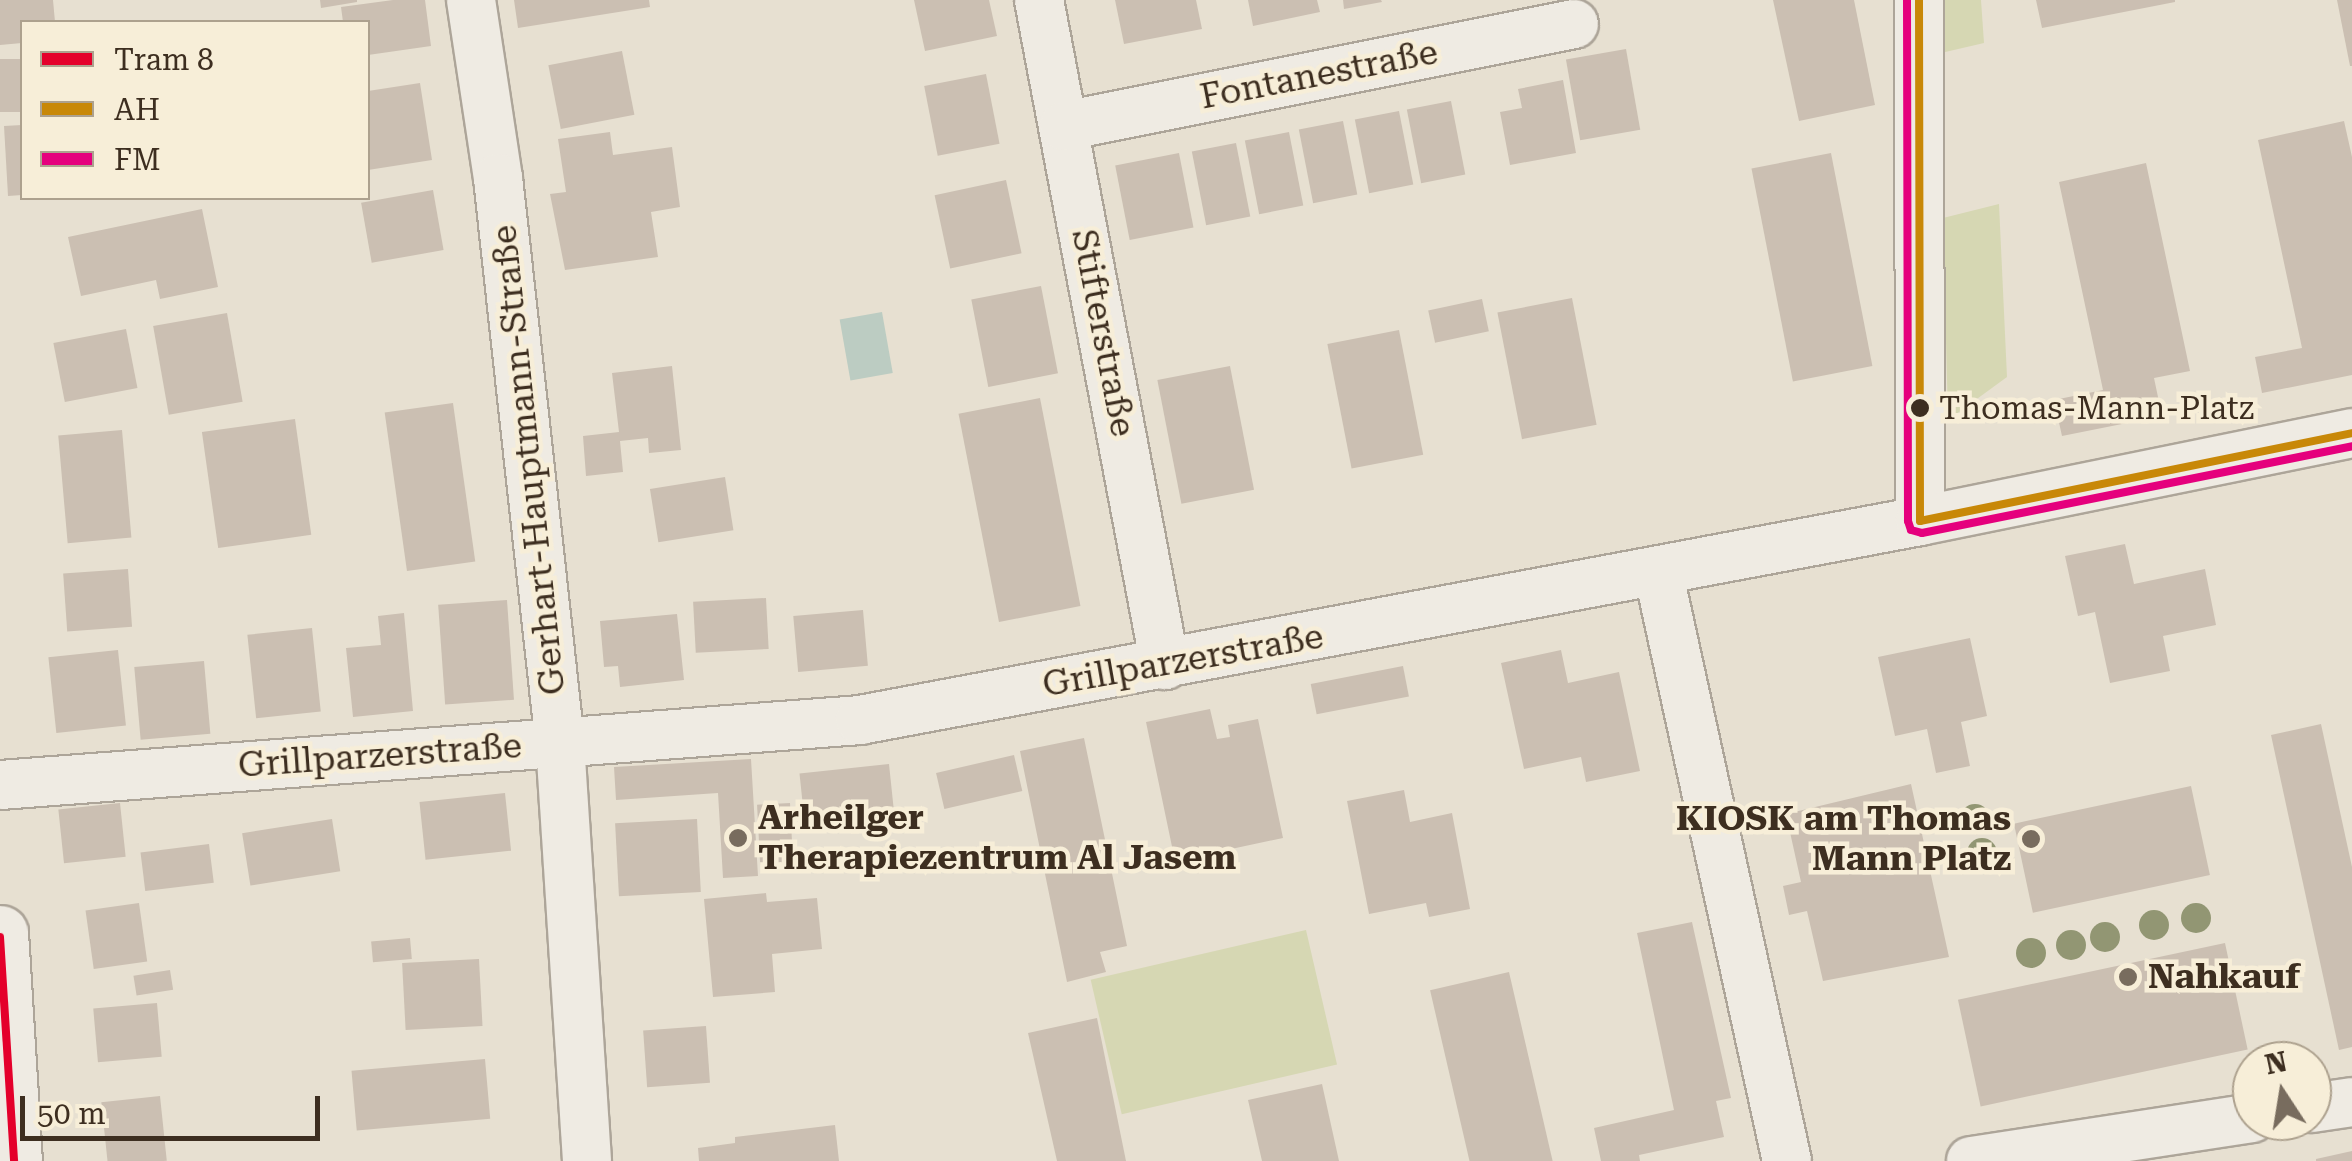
<!DOCTYPE html>
<html>
<head>
<meta charset="utf-8">
<style>
  body { margin:0 }
  #map { position:relative; width:2352px; height:1161px; overflow:hidden; background:#e7e0d1; font-family:"Roboto Serif",serif }
  div>[style] { position:absolute }
  [style*='--x'] { left:calc(var(--x)*1px); top:calc(var(--y)*1px); width:calc(var(--w)*1px); rotate:calc(var(--a)*1deg) }
  .green>* { inset:0; background:#d6d7b3; transform-origin:0 0 }
  .water>* { inset:0; background:#bcccc2; transform-origin:0 0 }
  .building>* { inset:0; background:#cbbfb2; transform-origin:0 0 }
  .roads { filter:drop-shadow(2px 0 #ada599) drop-shadow(-2px 0 #ada599) drop-shadow(0 2px #ada599) drop-shadow(0 -2px #ada599) }
  .minor>* { height:48px; margin:-24px; padding:0 24px; transform-origin:24px; border-radius:24px; background:#efebe3 }
  .tertiary>* { height:55px; margin:-27.5px; padding:0 27.5px; transform-origin:27.5px; border-radius:27.5px; background:#efebe3 }
  .bus-1>* { height:8px; margin:-4px; padding:0 4px; transform-origin:4px; border-radius:4px; background:#c88808 }
  .bus-2>* { height:8px; margin:-4px; padding:0 4px; transform-origin:4px; border-radius:4px; background:#e5007d }
  .tram-1>* { height:8px; margin:-4px; padding:0 4px; transform-origin:4px; border-radius:4px; background:#e4002b }
  .trees>* { width:30px; height:30px; margin:-15px; border-radius:50%; background:#929673 }
  .dots>* { width:28px; height:28px; translate:-50% -50%; box-sizing:border-box; border:5px solid #f7eed8; border-radius:50% }
  span { translate:-50% -50%; white-space:nowrap; text-align:center; line-height:1.15; -webkit-text-stroke:9px #f7eed8; paint-order:stroke }
  .bus-label { font-size:32px; color:#3d2e20 }
  .left { translate:0 -50%; text-align:left }
  .street-label { font-size:35px; color:#3d2e20 }
  .poi-label { font-size:35px; color:#3d2e20; font-weight:700 }
  .right { translate:-100% -50%; text-align:right }
  .legend { position:absolute; left:20px; top:20px; width:350px; height:180px; box-sizing:border-box; background:#f7eed8; border:2px solid #ada18e; margin:0; padding:12px 18px; list-style:none; font-size:30px; color:#3d2e20 }
  .legend li { display:flex; align-items:center; gap:20px; height:50px }
  .legend b { width:50px; border:2px solid #ada18e }
  .north { position:absolute; left:2232px; top:1041px; width:100px; height:100px; box-sizing:border-box; background:#f7eed8; border:2px solid #ada18e; border-radius:50%; rotate:348deg; font-size:28px; font-weight:700; line-height:40px; text-align:center; color:#3d2e20 }
  .north::after { content:''; display:block; margin:auto; width:35px; height:45px; background:#786c5e; clip-path:polygon(50% 0,100% 100%,50% 72%,0 100%) }
  .scale { position:absolute; left:20px; top:1096px; width:300px; height:45px; box-sizing:border-box; border:5px solid #3d2e20; border-top:0; padding-left:12px; font-size:30px; line-height:35px; white-space:nowrap; color:#3d2e20; -webkit-text-stroke:8px #f7eed8; paint-order:stroke }
</style>
</head>
<body>
<div id="map">
  <div class="green">
    <i style="clip-path:polygon(1940px 0,1981px 0,1984px 43px,1941px 53px)"></i>
    <i style="clip-path:polygon(1999px 204px,2007px 377px,1948px 420px,1943px 218px)"></i>
    <i style="left:1306px;top:930px;width:138px;height:221px;rotate:77deg"></i>
  </div>
  <div class="water">
    <i style="left:882px;top:312px;width:62px;height:43px;rotate:80deg"></i>
  </div>
  <div class="building">
    <i style="clip-path:polygon(0 0,53px 0,55px 22px,22px 22px,22px 43px,0 45px)"></i>
    <i style="clip-path:polygon(320px 0,357px 0,357px 2px,321px 8px)"></i>
    <i style="clip-path:polygon(393px 0,425px 0,431px 46px,368px 55px,368px 22px,343px 22px,341px 7px)"></i>
    <i style="clip-path:polygon(514px 0,649px 0,650px 7px,518px 28px)"></i>
    <i style="clip-path:polygon(914px 0,989px 0,997px 36px,925px 51px)"></i>
    <i style="clip-path:polygon(1115px 0,1196px 0,1202px 29px,1124px 44px)"></i>
    <i style="clip-path:polygon(1248px 0,1317px 0,1320px 12px,1253px 26px)"></i>
    <i style="clip-path:polygon(1343px 0,1381px 0,1382px 2px,1344px 9px)"></i>
    <i style="clip-path:polygon(1773px 0,1854px 0,1875px 105px,1799px 121px)"></i>
    <i style="clip-path:polygon(2036px 0,2175px 0,2175px 2px,2042px 28px)"></i>
    <i style="clip-path:polygon(2337px 0,2352px 0,2352px 66px,2350px 66px)"></i>
    <i style="left:1626px;top:49px;width:82px;height:61px;rotate:80deg"></i>
    <i style="left:622px;top:51px;width:65px;height:75px;rotate:79deg"></i>
    <i style="left:22px;top:59px;width:53px;height:22px;rotate:90deg"></i>
    <i style="left:986px;top:74px;width:71px;height:63px;rotate:79deg"></i>
    <i style="clip-path:polygon(1563px 80px,1576px 153px,1510px 165px,1500px 112px,1522px 108px,1518px 89px)"></i>
    <i style="clip-path:polygon(420px 83px,432px 160px,368px 170px,368px 91px)"></i>
    <i style="left:1451px;top:101px;width:75px;height:45px;rotate:79deg"></i>
    <i style="left:1399px;top:111px;width:75px;height:45px;rotate:79deg"></i>
    <i style="left:1343px;top:121px;width:75px;height:45px;rotate:79deg"></i>
    <i style="clip-path:polygon(2344px 121px,2352px 157px,2352px 375px,2262px 393px,2255px 357px,2302px 348px,2258px 140px)"></i>
    <i style="clip-path:polygon(22px 125px,22px 195px,8px 196px,4px 126px)"></i>
    <i style="clip-path:polygon(610px 132px,613px 155px,672px 147px,680px 207px,651px 212px,658px 257px,565px 270px,550px 194px,566px 192px,558px 139px)"></i>
    <i style="left:1289px;top:132px;width:75px;height:45px;rotate:79deg"></i>
    <i style="left:1236px;top:143px;width:75px;height:45px;rotate:79deg"></i>
    <i style="left:1179px;top:153px;width:76px;height:65px;rotate:79deg"></i>
    <i style="left:1831px;top:153px;width:217px;height:81px;rotate:79deg"></i>
    <i style="clip-path:polygon(2146px 163px,2190px 371px,2154px 378px,2162px 416px,2062px 436px,2054px 400px,2103px 390px,2059px 182px)"></i>
    <i style="left:1006px;top:180px;width:75px;height:73px;rotate:78deg"></i>
    <i style="left:433px;top:190px;width:61px;height:73px;rotate:80deg"></i>
    <i style="clip-path:polygon(202px 209px,218px 287px,160px 299px,156px 280px,81px 296px,68px 237px)"></i>
    <i style="left:1041px;top:286px;width:89px;height:71px;rotate:79deg"></i>
    <i style="left:1572px;top:298px;width:129px;height:76px;rotate:79deg"></i>
    <i style="left:1482px;top:299px;width:33px;height:55px;rotate:78deg"></i>
    <i style="left:227px;top:313px;width:90px;height:75px;rotate:80deg"></i>
    <i style="left:126px;top:329px;width:60px;height:74px;rotate:79deg"></i>
    <i style="left:1399px;top:330px;width:127px;height:73px;rotate:79deg"></i>
    <i style="clip-path:polygon(672px 366px,681px 450px,649px 453px,648px 438px,620px 441px,623px 472px,586px 476px,583px 436px,619px 432px,612px 373px)"></i>
    <i style="left:1230px;top:366px;width:126px;height:74px;rotate:79deg"></i>
    <i style="left:1040px;top:398px;width:212px;height:83px;rotate:79deg"></i>
    <i style="left:453px;top:403px;width:160px;height:69px;rotate:82deg"></i>
    <i style="left:295px;top:419px;width:117px;height:94px;rotate:82deg"></i>
    <i style="left:122px;top:430px;width:108px;height:64px;rotate:85deg"></i>
    <i style="left:725px;top:477px;width:54px;height:76px;rotate:81deg"></i>
    <i style="clip-path:polygon(2125px 544px,2134px 584px,2205px 569px,2216px 625px,2163px 636px,2170px 671px,2110px 683px,2095px 612px,2078px 616px,2065px 556px)"></i>
    <i style="left:128px;top:569px;width:58px;height:65px;rotate:86deg"></i>
    <i style="left:766px;top:598px;width:51px;height:73px;rotate:87deg"></i>
    <i style="left:507px;top:600px;width:100px;height:69px;rotate:86deg"></i>
    <i style="left:863px;top:610px;width:56px;height:70px;rotate:85deg"></i>
    <i style="clip-path:polygon(404px 613px,413px 711px,353px 717px,346px 648px,381px 645px,378px 616px)"></i>
    <i style="clip-path:polygon(677px 614px,684px 680px,620px 687px,618px 666px,604px 667px,600px 621px)"></i>
    <i style="left:312px;top:628px;width:84px;height:65px;rotate:84deg"></i>
    <i style="clip-path:polygon(1970px 638px,1987px 716px,1961px 722px,1970px 766px,1936px 773px,1927px 729px,1895px 736px,1878px 657px)"></i>
    <i style="left:118px;top:650px;width:76px;height:70px;rotate:84deg"></i>
    <i style="clip-path:polygon(1561px 650px,1568px 683px,1619px 672px,1640px 771px,1586px 782px,1581px 757px,1524px 769px,1501px 663px)"></i>
    <i style="left:204px;top:661px;width:73px;height:70px;rotate:85deg"></i>
    <i style="left:1403px;top:666px;width:31px;height:94px;rotate:79deg"></i>
    <i style="clip-path:polygon(1210px 709px,1217px 739px,1230px 737px,1228px 725px,1258px 719px,1283px 838px,1175px 861px,1146px 722px)"></i>
    <i style="clip-path:polygon(2321px 724px,2352px 867px,2352px 1047px,2339px 1050px,2271px 735px)"></i>
    <i style="clip-path:polygon(1084px 738px,1127px 946px,1100px 952px,1106px 972px,1067px 982px,1020px 751px)"></i>
    <i style="left:1014px;top:755px;width:37px;height:80px;rotate:77deg"></i>
    <i style="clip-path:polygon(751px 759px,758px 876px,723px 878px,718px 793px,616px 800px,614px 767px)"></i>
    <i style="left:889px;top:764px;width:59px;height:90px;rotate:84deg"></i>
    <i style="clip-path:polygon(1911px 784px,1949px 957px,1823px 981px,1807px 911px,1789px 915px,1783px 886px,1801px 882px,1786px 814px)"></i>
    <i style="left:2191px;top:786px;width:91px;height:181px;rotate:78deg"></i>
    <i style="clip-path:polygon(1404px 790px,1410px 822px,1452px 813px,1470px 909px,1429px 917px,1426px 903px,1369px 914px,1347px 801px)"></i>
    <i style="left:505px;top:793px;width:58px;height:86px;rotate:84deg"></i>
    <i style="left:120px;top:803px;width:54px;height:62px;rotate:84deg"></i>
    <i style="left:790px;top:803px;width:60px;height:33px;rotate:87deg"></i>
    <i style="left:332px;top:819px;width:53px;height:91px;rotate:81deg"></i>
    <i style="left:697px;top:819px;width:73px;height:82px;rotate:87deg"></i>
    <i style="left:209px;top:844px;width:39px;height:69px;rotate:83deg"></i>
    <i style="clip-path:polygon(766px 893px,767px 902px,817px 898px,822px 949px,772px 954px,775px 992px,713px 997px,704px 899px)"></i>
    <i style="left:139px;top:903px;width:59px;height:54px;rotate:82deg"></i>
    <i style="clip-path:polygon(1692px 922px,1731px 1098px,1716px 1101px,1724px 1137px,1639px 1155px,1640px 1161px,1601px 1161px,1594px 1128px,1674px 1110px,1637px 933px)"></i>
    <i style="left:410px;top:938px;width:21px;height:39px;rotate:85deg"></i>
    <i style="left:2225px;top:943px;width:109px;height:273px;rotate:78deg"></i>
    <i style="left:479px;top:959px;width:67px;height:77px;rotate:87deg"></i>
    <i style="left:170px;top:970px;width:20px;height:37px;rotate:81deg"></i>
    <i style="left:1509px;top:972px;width:194px;height:81px;rotate:77deg"></i>
    <i style="left:157px;top:1003px;width:54px;height:64px;rotate:85deg"></i>
    <i style="clip-path:polygon(1097px 1018px,1126px 1161px,1057px 1161px,1028px 1033px)"></i>
    <i style="left:706px;top:1026px;width:57px;height:63px;rotate:86deg"></i>
    <i style="left:485px;top:1059px;width:60px;height:134px;rotate:85deg"></i>
    <i style="clip-path:polygon(1322px 1084px,1339px 1161px,1262px 1161px,1248px 1100px)"></i>
    <i style="left:160px;top:1096px;width:65px;height:59px;rotate:84deg"></i>
    <i style="clip-path:polygon(835px 1125px,839px 1161px,699px 1161px,698px 1148px,735px 1143px,735px 1137px)"></i>
    <i style="clip-path:polygon(2352px 1151px,2352px 1161px,2316px 1161px,2316px 1159px)"></i>
  </div>
  <div class="roads">
    <div class="minor">
      <i style="--x:471;--y:0;--w:180;--a:81.4"></i>
      <i style="--x:498;--y:178;--w:568;--a:83.74"></i>
      <i style="--x:560;--y:743;--w:419;--a:86.3"></i>
      <i style="--x:1039;--y:0;--w:677;--a:79.27"></i>
      <i style="--x:1919;--y:0;--w:521;--a:89.89"></i>
      <i style="--x:1064;--y:126;--w:520;--a:-11.31"></i>
      <i style="--x:1658;--y:571;--w:604;--a:77.67"></i>
      <i style="--x:0;--y:785;--w:862;--a:-4.32"></i>
      <i style="--x:860;--y:720;--w:1079;--a:-10.63"></i>
      <i style="--x:1920;--y:521;--w:441;--a:-11.5"></i>
      <i style="--x:2312;--y:1108;--w:40;--a:-8.5"></i>
      <i style="--x:1971;--y:1161;--w:284;--a:-8.7"></i>
    </div>
    <div class="tertiary">
      <i style="--x:0;--y:933;--w:228;--a:86.5"></i>
    </div>
  </div>
  <div class="bus-1">
    <i style="--x:1919;--y:0;--w:521;--a:89.89"></i>
    <i style="--x:1920;--y:521;--w:441;--a:-11.5"></i>
  </div>
  <div class="bus-2">
    <i style="--x:1907;--y:0;--w:521;--a:89.89"></i>
    <i style="--x:1908;--y:521;--w:9;--a:72"></i>
    <i style="--x:1911;--y:530;--w:11;--a:15"></i>
    <i style="--x:1922;--y:533;--w:439;--a:-11.4"></i>
  </div>
  <div class="tram-1">
    <i style="--x:0;--y:937;--w:224;--a:86.4"></i>
  </div>
  <div class="trees">
    <i style="left:1975px;top:819px"></i>
    <i style="left:1982px;top:853px"></i>
    <i style="left:2196px;top:918px"></i>
    <i style="left:2154px;top:925px"></i>
    <i style="left:2105px;top:937px"></i>
    <i style="left:2071px;top:945px"></i>
    <i style="left:2031px;top:953px"></i>
  </div>
  <div class="dots">
    <i style="left:1920px;top:408px;background:#3d2e20"></i>
    <i style="left:738px;top:838px;background:#786c5e"></i>
    <i style="left:2031px;top:839px;background:#786c5e"></i>
    <i style="left:2128px;top:977px;background:#786c5e"></i>
  </div>
  <div class="bus-label">
    <span class="left" style="left:1939px;top:408px">Thomas-Mann-Platz</span>
  </div>
  <div class="street-label">
    <span style="left:1319px;top:75px;rotate:-11deg">Fontanestraße</span>
    <span style="left:1103px;top:333px;rotate:79deg">Stifterstraße</span>
    <span style="left:529px;top:460px;rotate:-96deg">Gerhart-Hauptmann-Straße</span>
    <span style="left:1183px;top:661px;rotate:-10deg">Grillparzerstraße</span>
    <span style="left:380px;top:756px;rotate:-4deg">Grillparzerstraße</span>
  </div>
  <div class="poi-label">
    <span class="left" style="left:758px;top:838px">Arheilger<br>Therapiezentrum Al Jasem</span>
    <span class="right" style="left:2011px;top:839px">KIOSK am Thomas<br>Mann Platz</span>
    <span class="left" style="left:2148px;top:977px">Nahkauf</span>
  </div>
  <ul class="legend">
  <li><b style="height:12px;background:#e4002b"></b>Tram 8</li>
  <li><b style="height:12px;background:#c88808"></b>AH</li>
  <li><b style="height:12px;background:#e5007d"></b>FM</li>
  </ul>
  <div class="north">N</div>
  <div class="scale">50 m</div>
</div>
</body>
</html>
